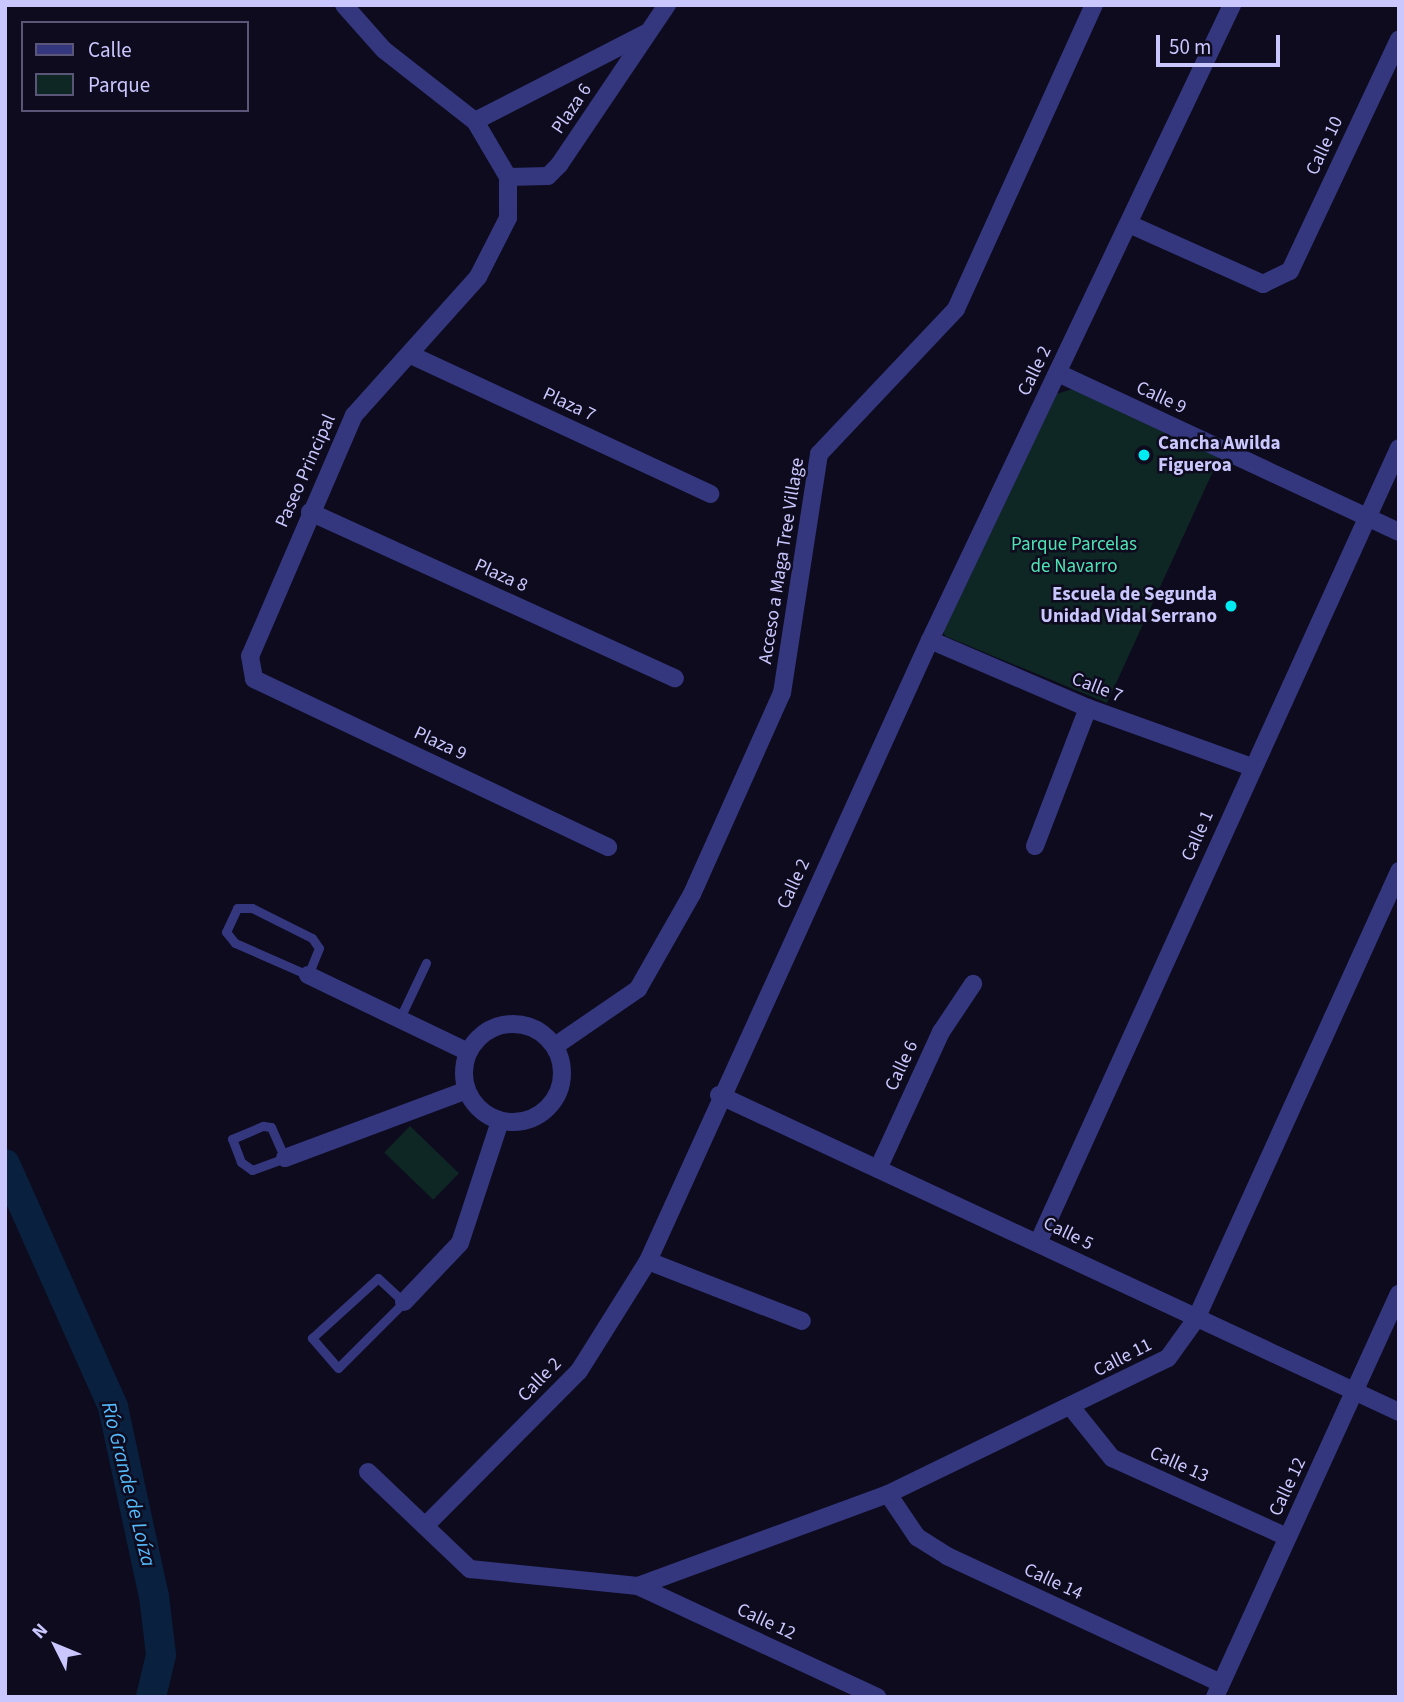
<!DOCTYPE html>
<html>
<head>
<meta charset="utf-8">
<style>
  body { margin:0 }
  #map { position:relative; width:1404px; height:1702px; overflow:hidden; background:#0d0b1d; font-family:"Source Sans 3",sans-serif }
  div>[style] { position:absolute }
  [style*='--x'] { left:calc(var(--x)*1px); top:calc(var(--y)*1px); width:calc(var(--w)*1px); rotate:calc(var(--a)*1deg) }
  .green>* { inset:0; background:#0e2725; transform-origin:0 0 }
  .river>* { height:30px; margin:-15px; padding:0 15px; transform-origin:15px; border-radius:15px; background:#09203e }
  .lane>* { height:9px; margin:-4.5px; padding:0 4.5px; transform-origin:4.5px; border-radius:4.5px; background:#34367e }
  .street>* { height:18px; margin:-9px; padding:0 9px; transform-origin:9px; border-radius:9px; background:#34367e }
  .street>.ring { margin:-9px; padding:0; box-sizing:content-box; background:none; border:18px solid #34367e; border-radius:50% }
  .dots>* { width:19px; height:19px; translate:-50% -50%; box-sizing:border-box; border:4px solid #0d0b1d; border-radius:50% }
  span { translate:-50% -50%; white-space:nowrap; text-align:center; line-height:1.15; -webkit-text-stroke:5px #0d0b1d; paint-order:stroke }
  .street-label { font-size:19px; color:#cac7ff }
  .poi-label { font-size:19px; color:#cac7ff; font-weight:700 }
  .left { translate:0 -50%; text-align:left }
  .right { translate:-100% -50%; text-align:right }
  .park-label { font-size:19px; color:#4fe3b4 }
  .water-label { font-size:21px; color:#55bcff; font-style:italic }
  .frame { position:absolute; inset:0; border:7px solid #cac7ff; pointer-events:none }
  .legend { position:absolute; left:21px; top:21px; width:228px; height:91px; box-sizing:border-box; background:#0d0b1d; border:2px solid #595677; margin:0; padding:9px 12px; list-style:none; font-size:21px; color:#cac7ff }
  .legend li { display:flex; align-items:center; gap:14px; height:35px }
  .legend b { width:35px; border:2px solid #595677 }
  .north { position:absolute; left:21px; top:1611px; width:70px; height:70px; -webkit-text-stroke:5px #0d0b1d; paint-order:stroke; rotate:313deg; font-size:19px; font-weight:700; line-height:28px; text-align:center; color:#cac7ff }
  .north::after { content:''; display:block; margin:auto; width:24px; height:32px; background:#cac7ff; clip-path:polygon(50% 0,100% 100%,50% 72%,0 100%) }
  .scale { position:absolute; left:1156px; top:35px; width:124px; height:32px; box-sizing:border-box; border:4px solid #cac7ff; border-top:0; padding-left:9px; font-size:21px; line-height:24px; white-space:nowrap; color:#cac7ff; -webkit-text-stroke:5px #0d0b1d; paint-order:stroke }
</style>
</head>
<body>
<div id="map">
  <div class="green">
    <i style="clip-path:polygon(1075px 388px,1220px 456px,1107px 703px,945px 636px,941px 625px,1051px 396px)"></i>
    <i style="left:410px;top:1126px;width:68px;height:37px;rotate:44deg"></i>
  </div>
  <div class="river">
    <i style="--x:5;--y:1164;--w:266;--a:66"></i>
    <i style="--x:113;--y:1407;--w:193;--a:77.8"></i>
    <i style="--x:154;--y:1596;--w:59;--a:83.2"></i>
    <i style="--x:161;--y:1655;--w:43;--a:103.4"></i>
  </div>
  <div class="lane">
    <i style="--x:237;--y:908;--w:15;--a:0"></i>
    <i style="--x:252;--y:908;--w:67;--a:26.6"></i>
    <i style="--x:312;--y:938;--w:12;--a:55"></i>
    <i style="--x:319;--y:948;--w:29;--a:112"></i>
    <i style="--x:308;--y:975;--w:80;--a:-156.3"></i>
    <i style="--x:235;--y:943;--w:14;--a:-129"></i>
    <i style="--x:226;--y:932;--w:26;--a:-65"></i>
    <i style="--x:400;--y:1018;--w:61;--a:-64.7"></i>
    <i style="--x:263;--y:1126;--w:8;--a:7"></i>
    <i style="--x:271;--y:1127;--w:34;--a:66"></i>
    <i style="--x:285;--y:1158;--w:35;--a:160"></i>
    <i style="--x:252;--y:1170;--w:14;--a:-144"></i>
    <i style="--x:241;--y:1162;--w:25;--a:-111"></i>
    <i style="--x:232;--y:1139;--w:34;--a:-23"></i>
    <i style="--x:378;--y:1278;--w:35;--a:43"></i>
    <i style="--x:404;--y:1302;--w:93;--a:135"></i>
    <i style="--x:338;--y:1368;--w:40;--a:-131"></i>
    <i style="--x:312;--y:1338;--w:89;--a:-42.3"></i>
  </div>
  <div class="street">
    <i style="--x:344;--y:5;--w:60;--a:48.4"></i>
    <i style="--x:384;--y:50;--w:115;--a:38"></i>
    <i style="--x:475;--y:121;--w:65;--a:59.5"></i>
    <i style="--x:508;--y:177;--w:41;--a:90"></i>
    <i style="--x:508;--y:218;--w:66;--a:117"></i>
    <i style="--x:478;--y:277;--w:186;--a:131.9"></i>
    <i style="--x:354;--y:415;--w:262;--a:113.3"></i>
    <i style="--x:250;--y:656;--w:23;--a:80"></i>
    <i style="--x:254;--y:679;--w:392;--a:25.4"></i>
    <i style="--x:475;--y:121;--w:192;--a:-27.2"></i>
    <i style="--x:508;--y:177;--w:40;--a:-1.4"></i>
    <i style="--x:548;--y:176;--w:16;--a:-45"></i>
    <i style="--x:559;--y:165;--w:193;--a:-56"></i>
    <i style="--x:1129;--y:224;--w:147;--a:24.1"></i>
    <i style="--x:1263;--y:284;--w:30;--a:-26"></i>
    <i style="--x:1290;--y:271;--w:256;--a:-64.8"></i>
    <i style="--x:411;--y:355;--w:330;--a:24.9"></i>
    <i style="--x:1058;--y:373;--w:376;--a:25"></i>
    <i style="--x:310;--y:512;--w:401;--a:24.5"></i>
    <i style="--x:930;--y:640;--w:172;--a:23.3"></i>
    <i style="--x:1088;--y:708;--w:174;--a:19.8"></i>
    <i style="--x:1035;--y:846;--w:148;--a:-69"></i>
    <i style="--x:308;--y:975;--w:178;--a:25.7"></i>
    <i class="ring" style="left:464px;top:1024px;width:80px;height:80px"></i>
    <i style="--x:555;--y:1046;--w:101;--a:-34.5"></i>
    <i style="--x:638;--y:989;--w:109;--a:-60.4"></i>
    <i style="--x:692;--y:894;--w:220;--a:-65.9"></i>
    <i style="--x:782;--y:693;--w:242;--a:-81.2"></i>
    <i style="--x:819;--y:454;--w:199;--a:-46.6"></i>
    <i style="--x:956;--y:309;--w:334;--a:-65.6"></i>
    <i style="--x:719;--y:1095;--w:750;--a:24.99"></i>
    <i style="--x:285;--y:1158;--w:194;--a:-20.5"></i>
    <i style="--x:878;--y:1169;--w:151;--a:-65.3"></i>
    <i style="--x:941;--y:1032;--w:58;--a:-56.3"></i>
    <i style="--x:1038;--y:1243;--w:873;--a:-65.58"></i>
    <i style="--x:648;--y:1261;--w:165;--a:21.3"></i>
    <i style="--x:404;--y:1302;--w:81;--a:-46.5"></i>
    <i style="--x:460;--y:1243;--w:128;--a:-71.8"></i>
    <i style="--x:1071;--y:1407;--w:65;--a:51.2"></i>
    <i style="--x:1112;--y:1458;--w:192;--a:24.3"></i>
    <i style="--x:368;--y:1472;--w:141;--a:43.6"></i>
    <i style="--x:470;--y:1569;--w:169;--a:5.8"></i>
    <i style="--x:638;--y:1586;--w:264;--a:24.9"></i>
    <i style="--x:888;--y:1494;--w:52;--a:56"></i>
    <i style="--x:917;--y:1537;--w:36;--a:32"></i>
    <i style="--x:947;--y:1556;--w:301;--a:24.9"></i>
    <i style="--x:425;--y:1526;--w:218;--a:-45.2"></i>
    <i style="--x:579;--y:1371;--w:130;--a:-57.9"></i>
    <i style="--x:648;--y:1261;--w:682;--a:-65.58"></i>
    <i style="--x:930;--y:640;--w:703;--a:-64.56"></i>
    <i style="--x:638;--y:1586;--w:266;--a:-20.2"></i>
    <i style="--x:888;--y:1494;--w:311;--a:-25.9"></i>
    <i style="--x:1168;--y:1358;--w:48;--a:-54.3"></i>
    <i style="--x:1196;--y:1319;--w:492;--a:-65.6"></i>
    <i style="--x:1215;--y:1697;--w:443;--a:-65.5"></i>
  </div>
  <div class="dots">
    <i style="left:1144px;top:455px;background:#00eaf2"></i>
    <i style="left:1231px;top:606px;background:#00eaf2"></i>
  </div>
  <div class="street-label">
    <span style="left:572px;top:109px;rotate:-56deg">Plaza 6</span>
    <span style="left:1325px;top:146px;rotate:-65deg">Calle 10</span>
    <span style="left:1035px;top:371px;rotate:-64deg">Calle 2</span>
    <span style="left:1161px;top:398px;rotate:25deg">Calle 9</span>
    <span style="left:569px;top:405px;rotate:25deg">Plaza 7</span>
    <span style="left:306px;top:471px;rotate:-66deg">Paseo Principal</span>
    <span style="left:782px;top:561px;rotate:-81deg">Acceso a Maga Tree Village</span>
    <span style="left:501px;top:576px;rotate:24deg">Plaza 8</span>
    <span style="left:1097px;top:688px;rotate:21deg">Calle 7</span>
    <span style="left:440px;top:744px;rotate:25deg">Plaza 9</span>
    <span style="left:1198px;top:836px;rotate:-66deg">Calle 1</span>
    <span style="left:794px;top:884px;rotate:-65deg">Calle 2</span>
    <span style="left:902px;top:1066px;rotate:-65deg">Calle 6</span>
    <span style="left:1068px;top:1234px;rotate:26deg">Calle 5</span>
    <span style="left:1123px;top:1358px;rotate:-27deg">Calle 11</span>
    <span style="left:540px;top:1380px;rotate:-46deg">Calle 2</span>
    <span style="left:1179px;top:1465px;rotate:24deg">Calle 13</span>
    <span style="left:1288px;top:1487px;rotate:-65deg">Calle 12</span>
    <span style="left:1053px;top:1582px;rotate:25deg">Calle 14</span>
    <span style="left:766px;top:1622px;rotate:25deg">Calle 12</span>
  </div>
  <div class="poi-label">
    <span class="left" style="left:1158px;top:455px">Cancha Awilda<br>Figueroa</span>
    <span class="right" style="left:1217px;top:606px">Escuela de Segunda<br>Unidad Vidal Serrano</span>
  </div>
  <div class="park-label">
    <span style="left:1074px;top:556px">Parque Parcelas<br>de Navarro</span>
  </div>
  <div class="water-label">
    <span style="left:129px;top:1484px;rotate:76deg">Río Grande de Loíza</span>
  </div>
  <div class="frame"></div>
  <ul class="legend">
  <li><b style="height:9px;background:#34367e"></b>Calle</li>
  <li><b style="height:19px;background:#0e2725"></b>Parque</li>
  </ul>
  <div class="north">N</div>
  <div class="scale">50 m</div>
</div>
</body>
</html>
